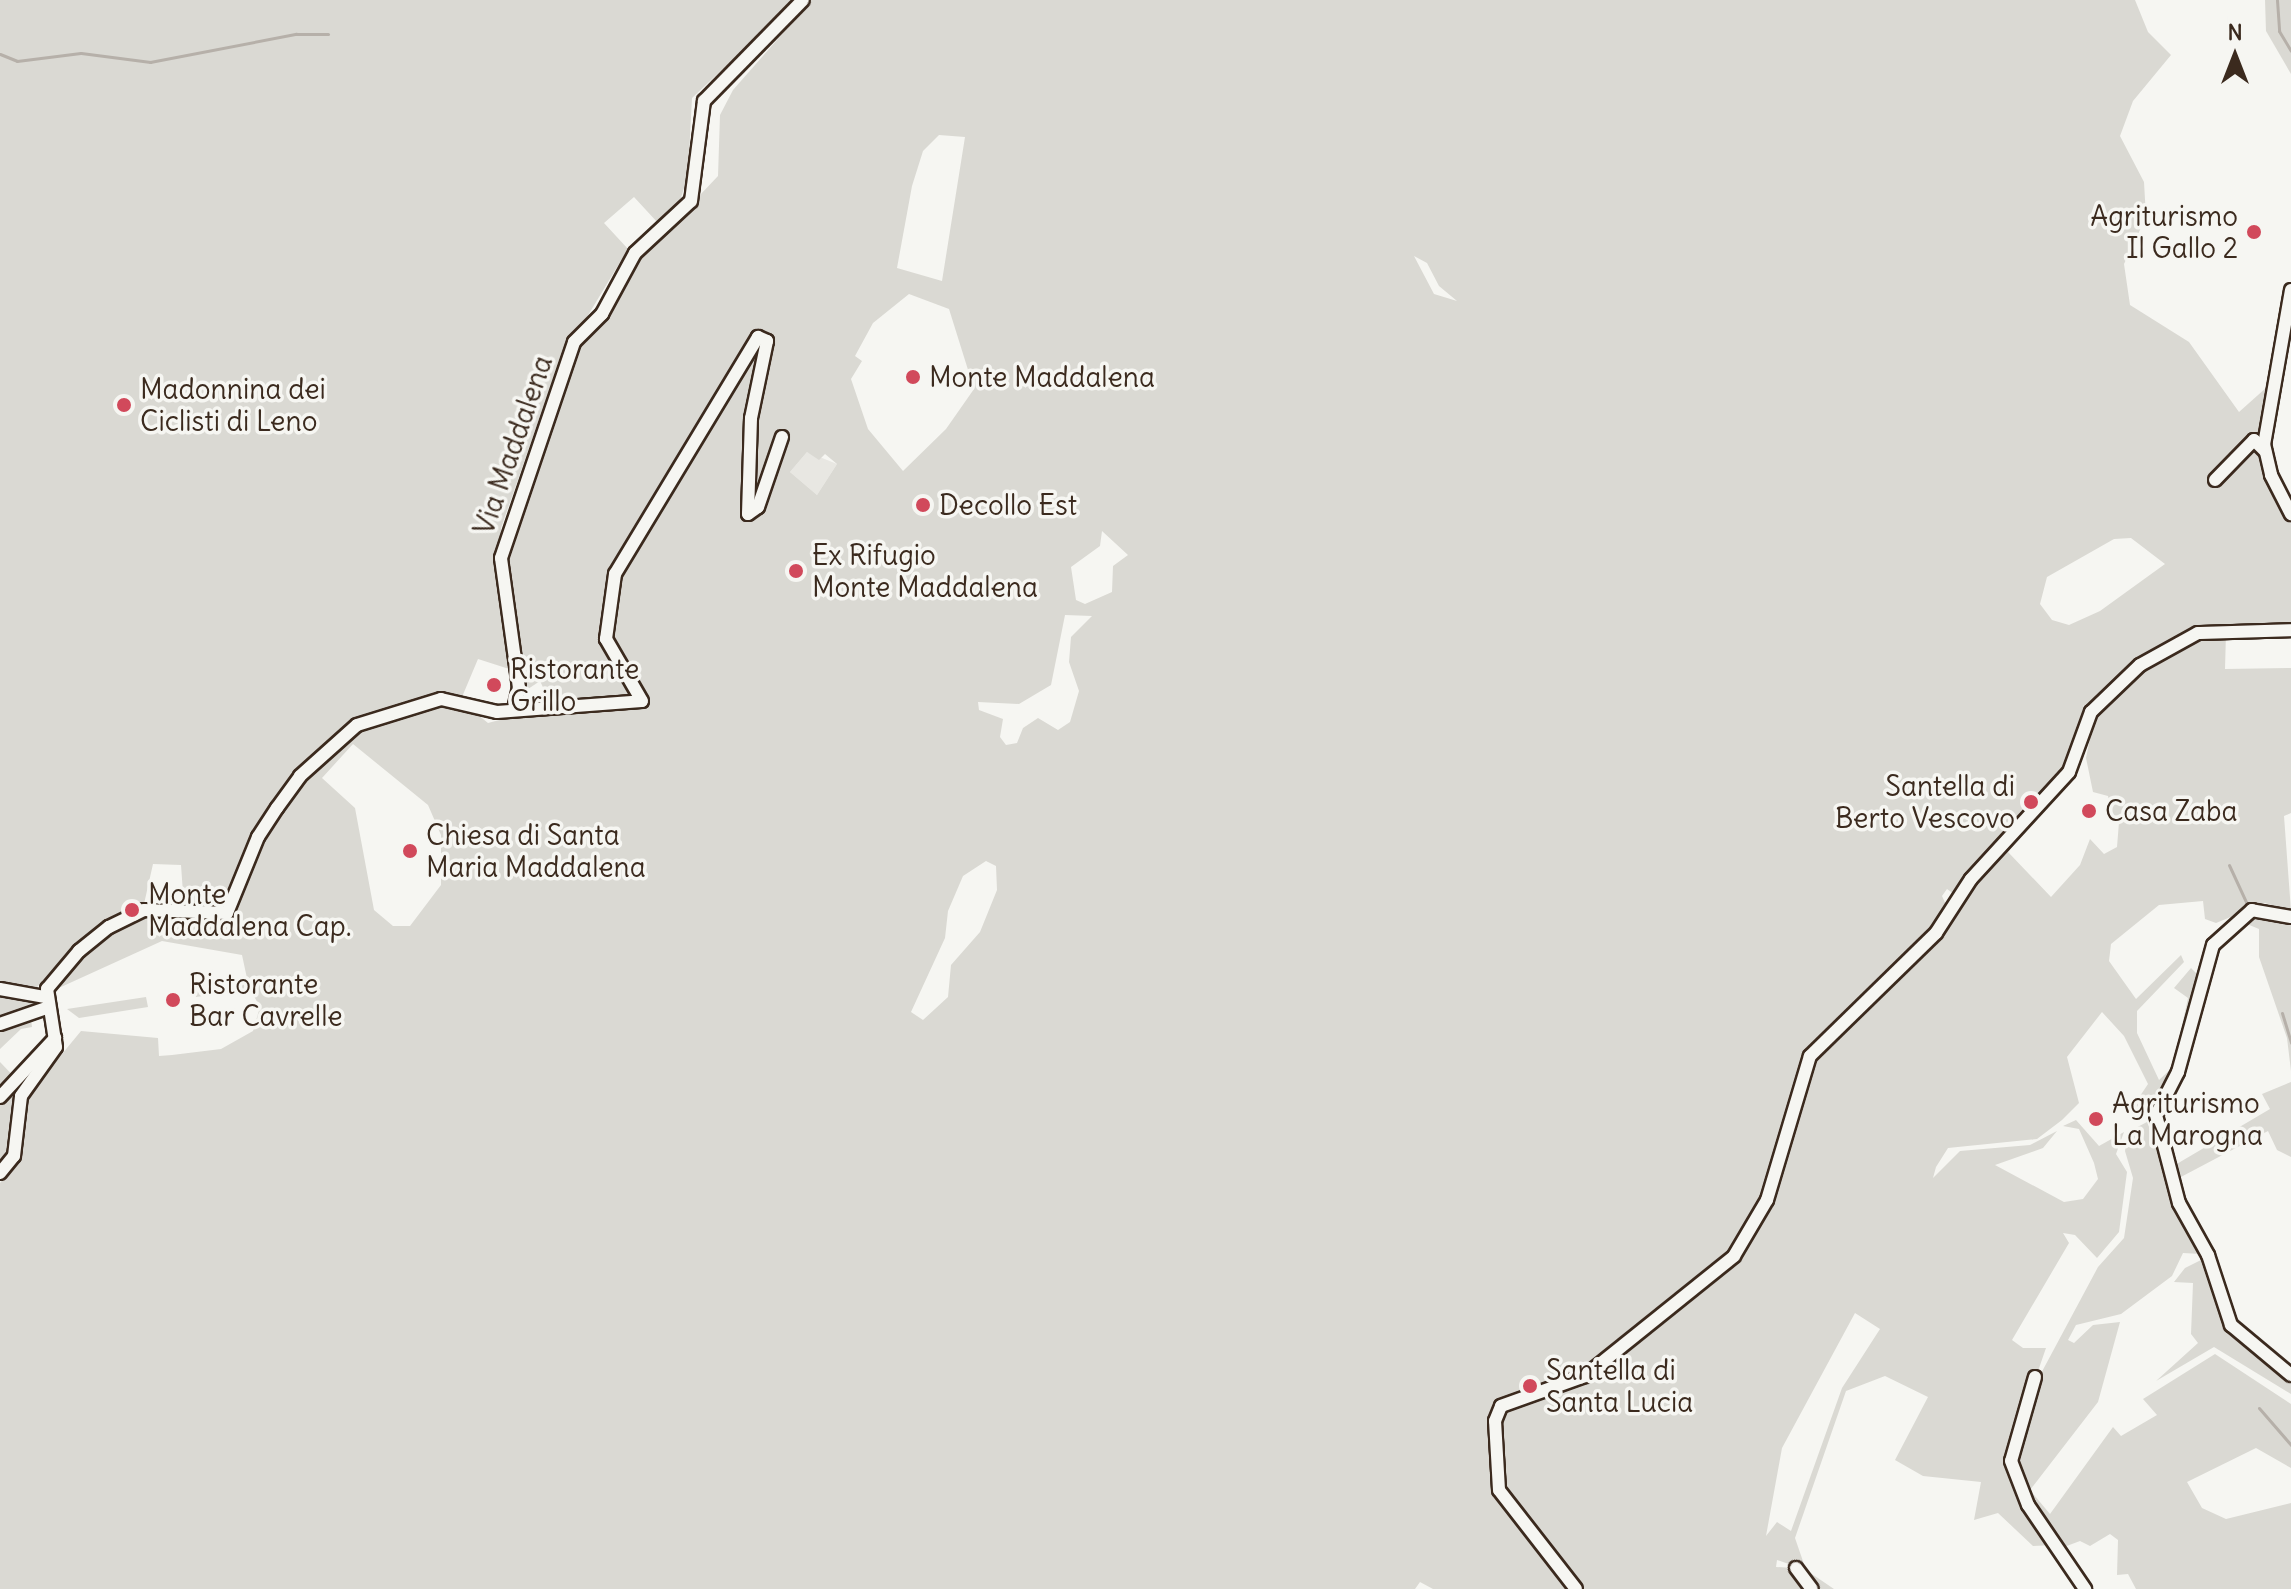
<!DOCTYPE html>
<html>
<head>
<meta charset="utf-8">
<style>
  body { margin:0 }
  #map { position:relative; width:2291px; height:1589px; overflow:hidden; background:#f6f6f2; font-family:Delius,sans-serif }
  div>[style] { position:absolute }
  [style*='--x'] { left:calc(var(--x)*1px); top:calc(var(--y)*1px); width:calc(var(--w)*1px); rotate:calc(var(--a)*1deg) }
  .built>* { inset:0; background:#e8e7e2 }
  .green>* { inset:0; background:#dad9d3 }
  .stream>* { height:3px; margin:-1.5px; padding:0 1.5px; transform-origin:1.5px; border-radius:1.5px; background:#b6b0a9 }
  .roads { filter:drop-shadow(2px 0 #3b2a1e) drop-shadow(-2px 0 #3b2a1e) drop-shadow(0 2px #3b2a1e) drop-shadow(0 -2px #3b2a1e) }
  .minor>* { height:12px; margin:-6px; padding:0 6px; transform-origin:6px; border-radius:6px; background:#f6f6f2 }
  .dots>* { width:22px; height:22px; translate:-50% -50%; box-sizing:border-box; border:4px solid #f6f6f2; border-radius:50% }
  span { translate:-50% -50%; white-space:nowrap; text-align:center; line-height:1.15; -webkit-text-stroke:7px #f6f6f2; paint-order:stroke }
  .poi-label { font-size:28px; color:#3b2a1e }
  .right { translate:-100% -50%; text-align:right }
  .left { translate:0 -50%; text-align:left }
  .street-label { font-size:28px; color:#3b2a1e }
  .north { position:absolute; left:2195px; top:16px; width:80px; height:80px; -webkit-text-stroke:6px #f6f6f2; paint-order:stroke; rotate:0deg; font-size:22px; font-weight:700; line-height:32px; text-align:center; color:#3b2a1e }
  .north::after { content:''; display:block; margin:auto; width:28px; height:36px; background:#3b2a1e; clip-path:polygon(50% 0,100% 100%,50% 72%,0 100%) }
</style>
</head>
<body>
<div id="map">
  <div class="built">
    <i style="clip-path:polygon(807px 452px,837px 464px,817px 495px,790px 472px)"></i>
  </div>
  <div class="green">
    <i style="clip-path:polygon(0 0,796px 0,692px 98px,688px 175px,679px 204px,658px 223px,634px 197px,604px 223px,628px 249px,558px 365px,501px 528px,500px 601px,512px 670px,478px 659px,462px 697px,431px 695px,336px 733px,298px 773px,227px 902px,215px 911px,184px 907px,181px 865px,153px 864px,144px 904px,97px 927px,35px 989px,0 985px)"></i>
    <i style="clip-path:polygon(evenodd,812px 0,2135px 0,2148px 32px,2171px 55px,2133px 101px,2120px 136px,2144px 182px,2146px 217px,2124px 264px,2130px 305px,2189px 342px,2239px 412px,2267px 387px,2259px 455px,2263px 476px,2291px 524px,2291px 627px,2215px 625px,2192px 632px,2089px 708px,2083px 705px,2087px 711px,2059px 777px,2026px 805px,1954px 894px,1947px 889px,1942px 896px,1948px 909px,1964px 896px,2047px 802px,2008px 852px,2051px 897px,2080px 865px,2090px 839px,2104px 854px,2117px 847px,2119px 822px,2112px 818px,2108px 796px,2093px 792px,2086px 758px,2094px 719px,2115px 693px,2172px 650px,2226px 633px,2225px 669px,2291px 668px,2291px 813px,2284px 816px,2291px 911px,2265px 903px,2216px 923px,2205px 919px,2203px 901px,2159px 905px,2111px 944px,2109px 961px,2136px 999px,2181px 955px,2184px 962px,2137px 1011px,2137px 1033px,2159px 1080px,2173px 1067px,2188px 998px,2174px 988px,2191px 968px,2197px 974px,2176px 1072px,2164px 1093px,2130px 1111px,2148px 1084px,2124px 1036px,2102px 1012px,2067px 1057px,2079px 1103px,2062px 1120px,2037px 1139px,1948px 1148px,1936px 1167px,1933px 1178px,1960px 1151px,2030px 1145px,2057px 1131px,2043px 1148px,1995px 1165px,2064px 1202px,2083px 1199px,2098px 1179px,2094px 1163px,2079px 1129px,2063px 1126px,2076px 1120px,2099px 1146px,2124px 1132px,2116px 1154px,2127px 1172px,2119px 1232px,2097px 1258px,2075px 1235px,2063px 1233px,2069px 1243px,2012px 1340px,2023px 1348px,2046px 1348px,2008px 1458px,2054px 1545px,2033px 1546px,1998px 1513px,1974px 1520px,1981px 1482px,1923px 1476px,1895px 1460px,1928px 1397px,1885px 1376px,1846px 1391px,1795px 1538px,1806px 1570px,1834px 1589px,1816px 1589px,1806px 1570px,1777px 1560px,1776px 1567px,1793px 1568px,1808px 1589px,1433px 1589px,1420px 1582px,1415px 1589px,0 1589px,0 1183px,21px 1155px,29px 1094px,81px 1031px,158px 1038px,159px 1056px,172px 1055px,221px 1049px,253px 1031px,260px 1007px,250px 989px,196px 997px,195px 990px,248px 983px,242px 955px,162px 941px,50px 992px,110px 932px,144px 915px,227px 917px,261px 838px,294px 790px,360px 727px,442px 702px,472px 710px,488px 723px,552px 706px,540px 681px,525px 691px,509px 556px,576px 350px,614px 305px,629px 270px,718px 176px,720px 115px,733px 90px,812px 0,939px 135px,965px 137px,942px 281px,897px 268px,912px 186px,923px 151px,939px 135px,812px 0,1414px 256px,1427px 263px,1439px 286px,1457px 301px,1434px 294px,1414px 256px,812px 0,909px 294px,949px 309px,974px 389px,946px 429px,903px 471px,868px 429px,851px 379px,862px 361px,855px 356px,873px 323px,909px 294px,812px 0,807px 452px,819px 460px,825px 454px,837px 464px,817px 495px,790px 472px,807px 452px,812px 0,1102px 531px,1128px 555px,1113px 566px,1112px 592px,1085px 604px,1076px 600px,1071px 567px,1100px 546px,1102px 531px,812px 0,2131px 538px,2165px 564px,2100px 611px,2069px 625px,2052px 620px,2040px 604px,2047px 577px,2114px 539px,2131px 538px,812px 0,1065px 615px,1092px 616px,1071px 637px,1069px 662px,1079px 691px,1070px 722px,1058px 730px,1038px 718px,1023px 728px,1017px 743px,1006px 745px,1000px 737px,1003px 719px,979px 710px,978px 702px,1019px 704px,1051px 685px,1065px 615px,812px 0,353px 744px,428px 805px,441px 835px,441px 885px,410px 926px,393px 926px,374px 910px,355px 808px,322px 778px,353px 744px,812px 0,986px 861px,996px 866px,997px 890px,980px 932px,951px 965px,948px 997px,923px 1020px,911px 1012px,945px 938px,948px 911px,963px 876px,986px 861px,812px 0,1855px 1313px,1880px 1329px,1842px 1388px,1791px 1531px,1777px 1522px,1766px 1536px,1782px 1448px,1855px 1313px)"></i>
    <i style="clip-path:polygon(2265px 0,2291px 0,2291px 74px,2266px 31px)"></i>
    <i style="clip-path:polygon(2255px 914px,2291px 923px,2291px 1071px,2287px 1038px,2259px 957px,2259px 929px,2242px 922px)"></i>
    <i style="clip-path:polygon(0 995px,34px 1000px,38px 1009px,30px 1011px,32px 1027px,21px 1029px,0 1049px)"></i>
    <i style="clip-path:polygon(146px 997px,148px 1007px,79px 1018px,67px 1009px)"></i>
    <i style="clip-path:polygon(0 1062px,21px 1084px,8px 1155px,0 1164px)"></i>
    <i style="clip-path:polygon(2291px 1082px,2291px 1157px,2277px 1150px,2268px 1131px,2179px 1178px,2175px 1165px,2270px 1109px,2262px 1094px)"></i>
    <i style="clip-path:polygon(2147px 1122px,2201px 1254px,2183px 1253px,2172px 1276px,2121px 1314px,2076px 1325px,2068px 1340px,2074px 1343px,2093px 1325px,2120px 1322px,2098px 1402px,2030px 1490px,2050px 1514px,2113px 1427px,2121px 1436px,2157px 1415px,2143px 1399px,2215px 1354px,2291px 1404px,2291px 1468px,2256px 1448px,2187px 1482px,2202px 1508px,2226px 1519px,2291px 1503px,2291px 1589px,2136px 1589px,2128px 1574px,2117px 1575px,2118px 1540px,2110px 1534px,2090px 1546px,2080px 1541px,2064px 1547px,2043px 1522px,2016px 1461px,2038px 1379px,2098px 1267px,2124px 1238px,2133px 1178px,2125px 1151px,2128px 1132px)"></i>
    <i style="clip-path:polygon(2207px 1257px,2223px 1325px,2291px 1379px,2291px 1394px,2214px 1347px,2156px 1381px,2198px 1343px,2191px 1334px,2193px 1283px,2174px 1282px,2185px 1268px)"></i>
  </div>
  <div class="stream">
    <i style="--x:2277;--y:0;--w:31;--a:86"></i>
    <i style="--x:2279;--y:31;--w:23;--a:59"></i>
    <i style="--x:0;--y:54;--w:18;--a:22"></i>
    <i style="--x:17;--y:61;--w:64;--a:-7.1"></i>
    <i style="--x:81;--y:53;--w:70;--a:7.4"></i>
    <i style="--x:150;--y:62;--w:149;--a:-10.9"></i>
    <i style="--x:296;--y:34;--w:32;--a:0"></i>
    <i style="--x:2229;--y:865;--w:43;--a:65.2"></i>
    <i style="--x:2282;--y:1013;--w:31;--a:73"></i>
    <i style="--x:2259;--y:1408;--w:49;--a:49.1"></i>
  </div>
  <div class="roads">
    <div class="minor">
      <i style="--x:2291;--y:290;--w:156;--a:99.9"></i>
      <i style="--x:2264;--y:444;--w:32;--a:77"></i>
      <i style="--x:2271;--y:475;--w:44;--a:62.9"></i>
      <i style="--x:2215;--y:480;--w:56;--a:-45.7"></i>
      <i style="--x:2254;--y:440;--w:16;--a:45"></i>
      <i style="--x:514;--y:709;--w:22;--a:-77"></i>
      <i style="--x:519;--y:688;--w:131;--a:-97.9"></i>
      <i style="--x:501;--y:558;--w:228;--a:-71.3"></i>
      <i style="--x:574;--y:342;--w:40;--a:-45"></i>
      <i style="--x:602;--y:314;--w:69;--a:-61.6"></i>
      <i style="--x:635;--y:253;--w:76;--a:-42.9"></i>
      <i style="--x:691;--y:201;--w:101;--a:-82.6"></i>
      <i style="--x:704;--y:101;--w:141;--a:-45.6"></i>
      <i style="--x:2291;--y:917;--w:40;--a:-170"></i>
      <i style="--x:2252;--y:910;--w:52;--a:138.1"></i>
      <i style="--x:2213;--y:945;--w:132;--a:105.4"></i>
      <i style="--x:2178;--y:1072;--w:48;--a:117.1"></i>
      <i style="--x:2156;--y:1115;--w:91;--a:75.4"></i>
      <i style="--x:2179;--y:1203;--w:60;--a:60.9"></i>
      <i style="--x:2208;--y:1255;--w:74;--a:71.8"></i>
      <i style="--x:2231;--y:1325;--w:78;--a:39.8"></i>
      <i style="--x:0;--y:989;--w:46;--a:10.1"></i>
      <i style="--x:0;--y:1024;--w:52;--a:-19.1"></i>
      <i style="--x:0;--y:1097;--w:81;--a:-47"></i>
      <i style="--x:0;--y:1173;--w:22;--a:-51"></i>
      <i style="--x:14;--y:1156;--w:60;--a:-83.3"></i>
      <i style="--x:21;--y:1096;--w:60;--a:-54.5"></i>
      <i style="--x:56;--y:1047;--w:59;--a:-98.8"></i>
      <i style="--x:47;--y:989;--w:50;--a:-49.9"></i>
      <i style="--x:79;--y:951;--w:38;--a:-39"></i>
      <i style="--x:109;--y:927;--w:39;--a:-26"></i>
      <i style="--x:144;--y:910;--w:83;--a:2.1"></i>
      <i style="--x:227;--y:913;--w:82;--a:-67.8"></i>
      <i style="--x:258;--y:837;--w:35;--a:-57"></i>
      <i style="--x:277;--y:808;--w:39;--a:-54"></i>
      <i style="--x:300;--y:776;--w:76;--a:-41.8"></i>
      <i style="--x:357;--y:725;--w:88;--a:-17.2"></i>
      <i style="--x:441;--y:699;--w:57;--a:13.1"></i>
      <i style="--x:497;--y:712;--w:145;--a:-4.3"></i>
      <i style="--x:642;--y:701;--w:72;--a:-120.1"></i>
      <i style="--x:606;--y:639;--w:66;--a:-82.1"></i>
      <i style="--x:615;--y:574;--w:277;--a:-58.9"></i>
      <i style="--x:758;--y:337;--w:10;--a:24"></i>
      <i style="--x:767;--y:341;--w:79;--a:101.7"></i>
      <i style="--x:751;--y:418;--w:96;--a:91.8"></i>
      <i style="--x:748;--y:514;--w:12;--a:-35"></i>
      <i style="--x:758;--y:507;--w:74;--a:-71.1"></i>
      <i style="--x:2035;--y:1377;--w:87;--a:105.9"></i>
      <i style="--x:2011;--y:1461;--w:47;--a:68.9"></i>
      <i style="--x:2028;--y:1505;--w:102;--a:55.8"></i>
      <i style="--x:1796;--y:1568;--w:26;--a:53"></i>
      <i style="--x:1576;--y:1589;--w:125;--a:-127.9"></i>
      <i style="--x:1499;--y:1490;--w:69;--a:-93.3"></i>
      <i style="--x:1495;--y:1421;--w:16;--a:-68"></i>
      <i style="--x:1501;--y:1406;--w:89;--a:-19.7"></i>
      <i style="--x:1585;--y:1376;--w:191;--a:-38.8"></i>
      <i style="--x:1734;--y:1256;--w:65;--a:-59.5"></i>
      <i style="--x:1767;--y:1200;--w:150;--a:-73.4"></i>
      <i style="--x:1810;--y:1056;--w:176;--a:-44.3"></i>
      <i style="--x:1936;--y:933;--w:64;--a:-57.1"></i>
      <i style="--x:1971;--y:879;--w:145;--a:-47.5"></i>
      <i style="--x:2069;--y:772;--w:64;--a:-69.9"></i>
      <i style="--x:2091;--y:712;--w:68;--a:-43.8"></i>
      <i style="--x:2140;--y:665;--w:66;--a:-28.9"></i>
      <i style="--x:2198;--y:633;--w:93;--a:-1.8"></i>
    </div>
  </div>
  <div class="dots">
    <i style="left:2254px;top:232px;background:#d1495b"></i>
    <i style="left:913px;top:377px;background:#d1495b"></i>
    <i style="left:124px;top:405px;background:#d1495b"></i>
    <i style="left:923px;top:505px;background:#d1495b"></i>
    <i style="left:796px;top:571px;background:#d1495b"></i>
    <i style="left:494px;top:685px;background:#d1495b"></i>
    <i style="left:2031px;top:802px;background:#d1495b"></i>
    <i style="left:2089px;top:811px;background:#d1495b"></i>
    <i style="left:410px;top:851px;background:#d1495b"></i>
    <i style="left:132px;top:910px;background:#d1495b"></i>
    <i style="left:173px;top:1000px;background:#d1495b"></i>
    <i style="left:2096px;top:1119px;background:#d1495b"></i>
    <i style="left:1530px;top:1386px;background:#d1495b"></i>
  </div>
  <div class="poi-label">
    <span class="right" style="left:2238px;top:232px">Agriturismo<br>Il Gallo 2</span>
    <span class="left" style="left:929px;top:377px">Monte Maddalena</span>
    <span class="left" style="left:140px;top:405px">Madonnina dei<br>Ciclisti di Leno</span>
    <span class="left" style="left:939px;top:505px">Decollo Est</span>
    <span class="left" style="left:812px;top:571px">Ex Rifugio<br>Monte Maddalena</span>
    <span class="left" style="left:510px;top:685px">Ristorante<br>Grillo</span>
    <span class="right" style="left:2015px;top:802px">Santella di<br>Berto Vescovo</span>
    <span class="left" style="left:2105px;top:811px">Casa Zaba</span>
    <span class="left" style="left:426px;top:851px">Chiesa di Santa<br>Maria Maddalena</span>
    <span class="left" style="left:148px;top:910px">Monte<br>Maddalena Cap.</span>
    <span class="left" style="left:189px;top:1000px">Ristorante<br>Bar Cavrelle</span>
    <span class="left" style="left:2112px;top:1119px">Agriturismo<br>La Marogna</span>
    <span class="left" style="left:1546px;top:1386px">Santella di<br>Santa Lucia</span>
  </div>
  <div class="street-label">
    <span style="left:513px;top:445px;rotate:-71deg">Via Maddalena</span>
  </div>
  <div class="north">N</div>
</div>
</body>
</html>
